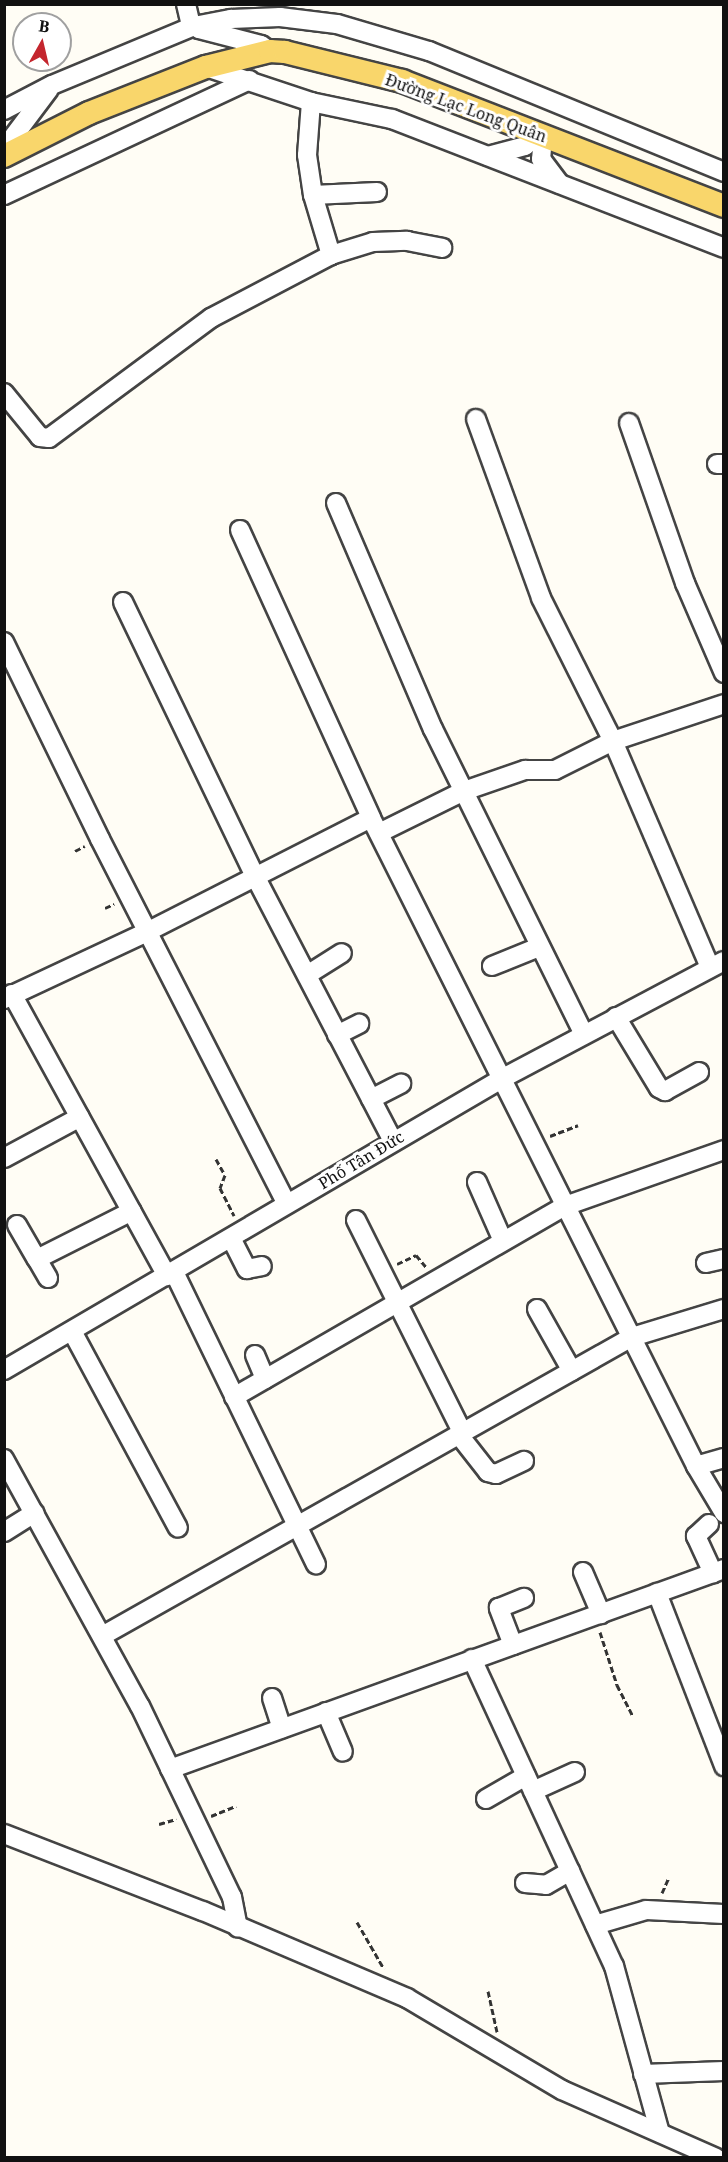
<!DOCTYPE html>
<html>
<head>
<meta charset="utf-8">
<style>
  body { margin:0 }
  #map { position:relative; width:728px; height:2162px; overflow:hidden; background:#fffdf5; font-family:"Noto Serif",serif }
  div>[style] { position:absolute }
  [style*='--x'] { left:calc(var(--x)*1px); top:calc(var(--y)*1px); width:calc(var(--w)*1px); rotate:calc(var(--a)*1deg) }
  .path>* { height:3px; margin-top:-1.5px; transform-origin:0; background:repeating-linear-gradient(90deg,#333 0 6px,transparent 0 9px) }
  .roads { filter:drop-shadow(2px 0 #444) drop-shadow(-2px 0 #444) drop-shadow(0 2px #444) drop-shadow(0 -2px #444) }
  .minor>* { height:18px; margin:-9px; padding:0 9px; transform-origin:9px; border-radius:9px; background:#fff }
  .major>* { height:22px; margin:-11px; padding:0 11px; transform-origin:11px; border-radius:11px; background:#f9d66b }
  span { translate:-50% -50%; white-space:nowrap; text-align:center; line-height:1.15; -webkit-text-stroke:6px #fff; paint-order:stroke }
  .street-label { font-size:16px; color:#111 }
  .frame { position:absolute; inset:0; border:6px solid #111; pointer-events:none }
  .north { position:absolute; left:12px; top:12px; width:60px; height:60px; box-sizing:border-box; background:#fff; border:2px solid #a0a0a0; border-radius:50%; rotate:8deg; font-size:16px; font-weight:700; line-height:24px; text-align:center; color:#111 }
  .north::after { content:''; display:block; margin:auto; width:21px; height:27px; background:#c4262e; clip-path:polygon(50% 0,100% 100%,50% 72%,0 100%) }
</style>
</head>
<body>
<div id="map">
  <div class="path">
    <i style="--x:75;--y:851;--w:11;--a:-27"></i>
    <i style="--x:105;--y:908;--w:10;--a:-24"></i>
    <i style="--x:550;--y:1136;--w:30;--a:-21"></i>
    <i style="--x:216;--y:1159;--w:18;--a:61"></i>
    <i style="--x:225;--y:1175;--w:14;--a:111"></i>
    <i style="--x:220;--y:1188;--w:31;--a:63"></i>
    <i style="--x:397;--y:1264;--w:21;--a:-25"></i>
    <i style="--x:416;--y:1255;--w:16;--a:50"></i>
    <i style="--x:600;--y:1632;--w:56;--a:72.2"></i>
    <i style="--x:617;--y:1685;--w:35;--a:63"></i>
    <i style="--x:211;--y:1816;--w:27;--a:-22"></i>
    <i style="--x:159;--y:1824;--w:18;--a:-16"></i>
    <i style="--x:662;--y:1893;--w:17;--a:-66"></i>
    <i style="--x:357;--y:1922;--w:54;--a:60.1"></i>
    <i style="--x:488;--y:1991;--w:42;--a:77.6"></i>
  </div>
  <div class="roads">
    <div class="minor">
      <i style="--x:186;--y:4;--w:17;--a:77"></i>
      <i style="--x:190;--y:21;--w:12;--a:42"></i>
      <i style="--x:199;--y:29;--w:64;--a:14.5"></i>
      <i style="--x:261;--y:45;--w:11;--a:34"></i>
      <i style="--x:206;--y:67;--w:111;--a:18.4"></i>
      <i style="--x:311;--y:102;--w:83;--a:11.9"></i>
      <i style="--x:392;--y:119;--w:356;--a:21.2"></i>
      <i style="--x:311;--y:102;--w:53;--a:94.3"></i>
      <i style="--x:307;--y:155;--w:40;--a:81.5"></i>
      <i style="--x:313;--y:195;--w:63;--a:73.3"></i>
      <i style="--x:4;--y:110;--w:54;--a:-27.5"></i>
      <i style="--x:52;--y:85;--w:154;--a:-22.6"></i>
      <i style="--x:194;--y:26;--w:38;--a:-11"></i>
      <i style="--x:231;--y:19;--w:49;--a:-2.3"></i>
      <i style="--x:280;--y:17;--w:57;--a:7"></i>
      <i style="--x:337;--y:24;--w:96;--a:16.4"></i>
      <i style="--x:429;--y:51;--w:319;--a:22.3"></i>
      <i style="--x:543;--y:137;--w:22;--a:95"></i>
      <i style="--x:541;--y:159;--w:31;--a:53"></i>
      <i style="--x:4;--y:149;--w:75;--a:-53.1"></i>
      <i style="--x:488;--y:156;--w:38;--a:-15"></i>
      <i style="--x:525;--y:146;--w:18;--a:-43"></i>
      <i style="--x:4;--y:195;--w:271;--a:-25.1"></i>
      <i style="--x:313;--y:195;--w:64;--a:-2.7"></i>
      <i style="--x:4;--y:393;--w:57;--a:50.7"></i>
      <i style="--x:40;--y:437;--w:9;--a:6"></i>
      <i style="--x:49;--y:438;--w:202;--a:-36.5"></i>
      <i style="--x:211;--y:318;--w:136;--a:-27.7"></i>
      <i style="--x:331;--y:255;--w:44;--a:-17.2"></i>
      <i style="--x:373;--y:242;--w:34;--a:-2"></i>
      <i style="--x:407;--y:241;--w:36;--a:11"></i>
      <i style="--x:476;--y:419;--w:190;--a:70"></i>
      <i style="--x:541;--y:598;--w:160;--a:63.3"></i>
      <i style="--x:613;--y:741;--w:246;--a:66.8"></i>
      <i style="--x:629;--y:423;--w:170;--a:70.7"></i>
      <i style="--x:685;--y:583;--w:98;--a:66.6"></i>
      <i style="--x:717;--y:464;--w:7;--a:0"></i>
      <i style="--x:336;--y:503;--w:246;--a:66.8"></i>
      <i style="--x:433;--y:729;--w:340;--a:63.7"></i>
      <i style="--x:240;--y:530;--w:316;--a:65.5"></i>
      <i style="--x:371;--y:818;--w:725;--a:63.36"></i>
      <i style="--x:696;--y:1466;--w:55;--a:59.2"></i>
      <i style="--x:123;--y:602;--w:306;--a:64.3"></i>
      <i style="--x:256;--y:878;--w:297;--a:62.5"></i>
      <i style="--x:4;--y:642;--w:219;--a:64"></i>
      <i style="--x:100;--y:839;--w:410;--a:62.9"></i>
      <i style="--x:379;--y:833;--w:95;--a:-26.3"></i>
      <i style="--x:464;--y:791;--w:65;--a:-19"></i>
      <i style="--x:525;--y:770;--w:30;--a:0"></i>
      <i style="--x:555;--y:770;--w:65;--a:-26.6"></i>
      <i style="--x:613;--y:741;--w:117;--a:-18.4"></i>
      <i style="--x:492;--y:966;--w:51;--a:-22"></i>
      <i style="--x:307;--y:975;--w:41;--a:-32.2"></i>
      <i style="--x:12;--y:994;--w:322;--a:61.2"></i>
      <i style="--x:4;--y:999;--w:158;--a:-25.1"></i>
      <i style="--x:147;--y:932;--w:251;--a:-27"></i>
      <i style="--x:616;--y:1017;--w:83;--a:58.8"></i>
      <i style="--x:659;--y:1088;--w:7;--a:27"></i>
      <i style="--x:665;--y:1091;--w:39;--a:-29"></i>
      <i style="--x:337;--y:1035;--w:25;--a:-27"></i>
      <i style="--x:371;--y:1099;--w:34;--a:-27"></i>
      <i style="--x:4;--y:1158;--w:86;--a:-28.3"></i>
      <i style="--x:477;--y:1182;--w:64;--a:66.2"></i>
      <i style="--x:356;--y:1220;--w:237;--a:63.4"></i>
      <i style="--x:17;--y:1225;--w:39;--a:60"></i>
      <i style="--x:37;--y:1259;--w:106;--a:-26.8"></i>
      <i style="--x:231;--y:1238;--w:35;--a:63"></i>
      <i style="--x:247;--y:1269;--w:15;--a:-11"></i>
      <i style="--x:37;--y:1259;--w:22;--a:60"></i>
      <i style="--x:706;--y:1263;--w:18;--a:-13"></i>
      <i style="--x:174;--y:1272;--w:325;--a:64.1"></i>
      <i style="--x:537;--y:1309;--w:71;--a:60.6"></i>
      <i style="--x:73;--y:1333;--w:221;--a:61.7"></i>
      <i style="--x:255;--y:1355;--w:26;--a:67"></i>
      <i style="--x:4;--y:1370;--w:578;--a:-30.33"></i>
      <i style="--x:503;--y:1078;--w:250;--a:-27.9"></i>
      <i style="--x:234;--y:1397;--w:382;--a:-30"></i>
      <i style="--x:565;--y:1206;--w:169;--a:-19.4"></i>
      <i style="--x:459;--y:1435;--w:47;--a:51.9"></i>
      <i style="--x:488;--y:1472;--w:8;--a:14"></i>
      <i style="--x:496;--y:1474;--w:31;--a:-25"></i>
      <i style="--x:4;--y:1459;--w:282;--a:61.2"></i>
      <i style="--x:140;--y:1706;--w:212;--a:64.3"></i>
      <i style="--x:232;--y:1897;--w:31;--a:79"></i>
      <i style="--x:696;--y:1466;--w:29;--a:-16"></i>
      <i style="--x:709;--y:1524;--w:18;--a:137"></i>
      <i style="--x:696;--y:1536;--w:41;--a:65.3"></i>
      <i style="--x:4;--y:1532;--w:36;--a:-32"></i>
      <i style="--x:583;--y:1572;--w:46;--a:66.8"></i>
      <i style="--x:657;--y:1593;--w:186;--a:68.8"></i>
      <i style="--x:102;--y:1636;--w:609;--a:-29.43"></i>
      <i style="--x:632;--y:1337;--w:96;--a:-16.9"></i>
      <i style="--x:513;--y:1645;--w:40;--a:-111"></i>
      <i style="--x:499;--y:1608;--w:27;--a:-22"></i>
      <i style="--x:472;--y:1659;--w:338;--a:65.2"></i>
      <i style="--x:614;--y:1966;--w:173;--a:74.6"></i>
      <i style="--x:272;--y:1698;--w:32;--a:72"></i>
      <i style="--x:326;--y:1712;--w:43;--a:67"></i>
      <i style="--x:170;--y:1769;--w:589;--a:-19.85"></i>
      <i style="--x:533;--y:1791;--w:46;--a:-24.3"></i>
      <i style="--x:486;--y:1799;--w:46;--a:-29.9"></i>
      <i style="--x:4;--y:1834;--w:213;--a:21.2"></i>
      <i style="--x:203;--y:1911;--w:222;--a:23.1"></i>
      <i style="--x:407;--y:1998;--w:180;--a:30.7"></i>
      <i style="--x:562;--y:2090;--w:168;--a:23.8"></i>
      <i style="--x:525;--y:1883;--w:21;--a:5"></i>
      <i style="--x:546;--y:1885;--w:28;--a:-30"></i>
      <i style="--x:595;--y:1925;--w:53;--a:-16.4"></i>
      <i style="--x:646;--y:1910;--w:78;--a:2.9"></i>
      <i style="--x:643;--y:2074;--w:81;--a:-2.1"></i>
    </div>
    <div class="major">
      <i style="--x:4;--y:156;--w:95;--a:-26.8"></i>
      <i style="--x:89;--y:113;--w:126;--a:-21.5"></i>
      <i style="--x:206;--y:67;--w:66;--a:-14"></i>
      <i style="--x:270;--y:51;--w:15;--a:4"></i>
      <i style="--x:285;--y:52;--w:121;--a:13.9"></i>
      <i style="--x:402;--y:81;--w:345;--a:21.2"></i>
    </div>
  </div>
  <div class="street-label">
    <span style="left:466px;top:108px;rotate:20deg">Đường Lạc Long Quân</span>
    <span style="left:361px;top:1160px;rotate:-31deg">Phố Tân Đức</span>
  </div>
  <div class="frame"></div>
  <div class="north">B</div>
</div>
</body>
</html>
